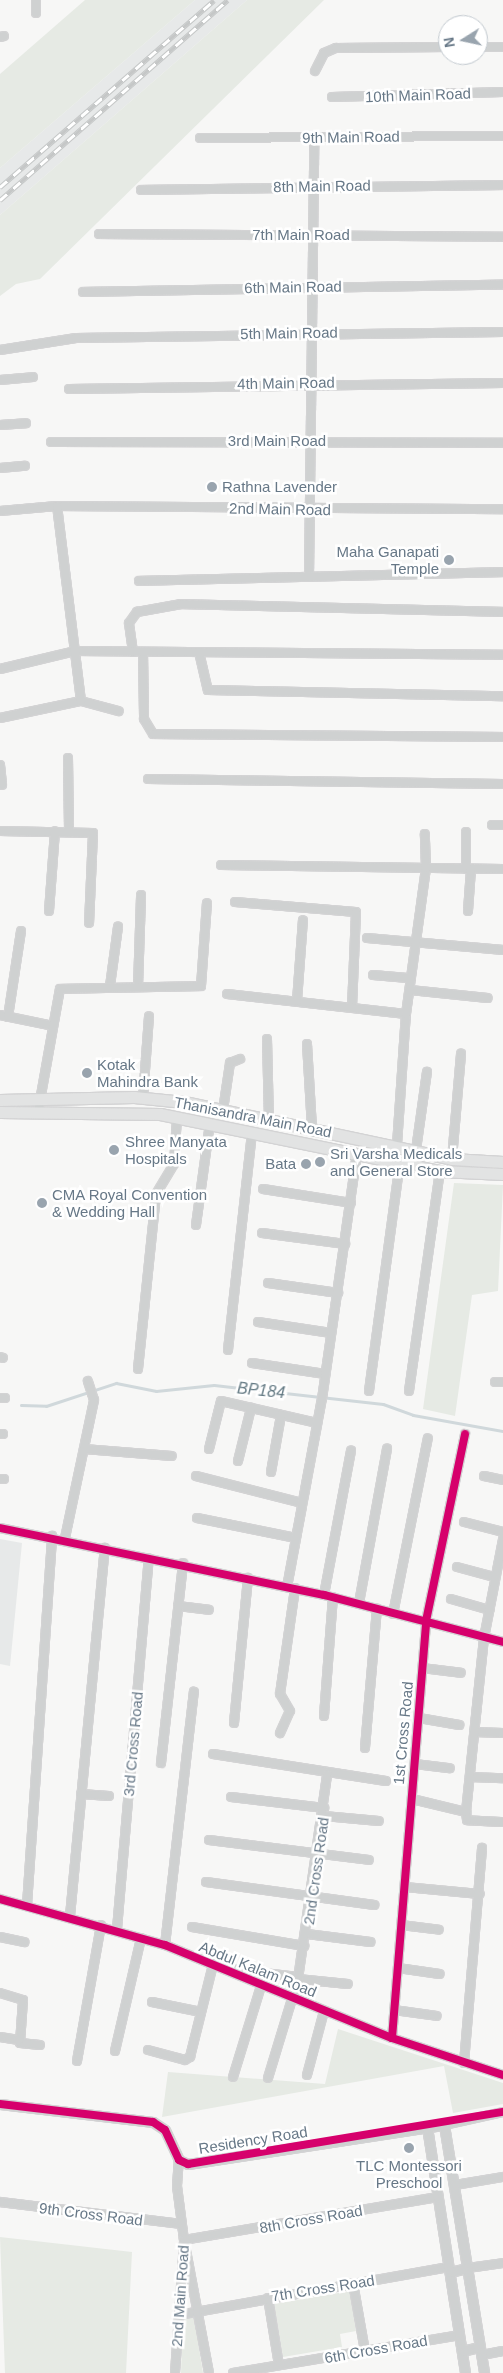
<!DOCTYPE html>
<html>
<head>
<meta charset="utf-8">
<style>
  body { margin:0 }
  #map { position:relative; width:503px; height:2373px; overflow:hidden; background:#f7f7f6; font-family:Arial,sans-serif }
  div>[style] { position:absolute }
  [style*='--x'] { left:calc(var(--x)*1px); top:calc(var(--y)*1px); width:calc(var(--w)*1px); rotate:calc(var(--a)*1deg) }
  .built>* { inset:0; background:#e7e9e9 }
  .green>* { inset:0; background:#e6eae4 }
  .stream>* { height:3px; margin:-1.5px; padding:0 1.5px; transform-origin:1.5px; border-radius:1.5px; background:#d0d8db }
  .roads { filter:drop-shadow(1px 0 #d3d3d4) drop-shadow(-1px 0 #d3d3d4) drop-shadow(0 1px #d3d3d4) drop-shadow(0 -1px #d3d3d4) }
  .minor>* { height:8px; margin:-4px; padding:0 4px; transform-origin:4px; border-radius:4px; background:#cfd1d1 }
  .tertiary>* { height:9px; margin:-4.5px; padding:0 4.5px; transform-origin:4.5px; border-radius:4.5px; background:#cfd1d1 }
  .primary>* { height:11px; margin:-5.5px; padding:0 5.5px; transform-origin:5.5px; border-radius:5.5px; background:#e2e3e3 }
  .rail>* { height:5px; margin-top:-2.5px; transform-origin:0; background:repeating-linear-gradient(90deg,#fff 0 9px,#c5c7c7 0 18px); box-sizing:border-box; border-block:1px solid #c5c7c7 }
  .cycleway>* { height:8px; margin:-4px; padding:0 4px; transform-origin:4px; border-radius:4px; background:#d6006c }
  .dots>* { width:14px; height:14px; translate:-50% -50%; box-sizing:border-box; border:2px solid #fff; border-radius:50% }
  span { translate:-50% -50%; white-space:nowrap; text-align:center; line-height:1.15; -webkit-text-stroke:5px #fff; paint-order:stroke }
  .street-label { font-size:15px; color:#677887 }
  .poi-label { font-size:15px; color:#677887 }
  .left { translate:0 -50%; text-align:left }
  .right { translate:-100% -50%; text-align:right }
  .water-label { font-size:16px; color:#637983; font-style:italic }
  .north { position:absolute; left:438px; top:15px; width:50px; height:50px; box-sizing:border-box; background:#fff; border:1px solid #c2c9cf; border-radius:50%; rotate:260deg; font-size:14px; font-weight:700; line-height:20px; text-align:center; color:#677887 }
  .north::after { content:''; display:block; margin:auto; width:18px; height:22px; background:#99a4ae; clip-path:polygon(50% 0,100% 100%,50% 72%,0 100%) }
</style>
</head>
<body>
<div id="map">
  <div class="built">
    <i style="clip-path:polygon(195px 0,247px 0,0 215px,0 168px)"></i>
    <i style="clip-path:polygon(0 1539px,22px 1543px,10px 1666px,0 1664px)"></i>
  </div>
  <div class="green">
    <i style="clip-path:polygon(85px 0,195px 0,0 168px,0 74px)"></i>
    <i style="clip-path:polygon(247px 0,324px 0,40px 279px,16px 284px,0 296px,0 215px)"></i>
    <i style="clip-path:polygon(454px 1183px,503px 1185px,498px 1291px,472px 1295px,455px 1416px,423px 1409px)"></i>
    <i style="clip-path:polygon(338px 2029px,503px 2083px,503px 2104px,453px 2113px,444px 2066px,162px 2117px,168px 2072px,325px 2084px)"></i>
    <i style="clip-path:polygon(0 2237px,132px 2252px,126px 2373px,5px 2373px)"></i>
    <i style="clip-path:polygon(350px 2291px,356px 2331px,340px 2334px,342px 2347px,283px 2357px,274px 2304px)"></i>
    <i style="clip-path:polygon(183px 2316px,194px 2316px,203px 2373px,181px 2373px)"></i>
  </div>
  <div class="stream">
    <i style="--x:21;--y:1405;--w:25;--a:2"></i>
    <i style="--x:46;--y:1406;--w:74;--a:-18.2"></i>
    <i style="--x:116;--y:1383;--w:41;--a:11.3"></i>
    <i style="--x:156;--y:1391;--w:58;--a:-5.9"></i>
    <i style="--x:214;--y:1385;--w:170;--a:6.4"></i>
    <i style="--x:383;--y:1404;--w:32;--a:20"></i>
    <i style="--x:413;--y:1415;--w:91;--a:10.1"></i>
  </div>
  <div class="roads">
    <div class="minor">
      <i style="--x:36;--y:0;--w:13;--a:90"></i>
      <i style="--x:0;--y:37;--w:4;--a:-14"></i>
      <i style="--x:478;--y:47;--w:25;--a:0"></i>
      <i style="--x:315;--y:71;--w:20;--a:-63"></i>
      <i style="--x:324;--y:53;--w:13;--a:-23"></i>
      <i style="--x:336;--y:48;--w:112;--a:-0.5"></i>
      <i style="--x:332;--y:97;--w:171;--a:-1.7"></i>
      <i style="--x:200;--y:138;--w:303;--a:-0.4"></i>
      <i style="--x:141;--y:190;--w:362;--a:-0.8"></i>
      <i style="--x:99;--y:234;--w:404;--a:0.4"></i>
      <i style="--x:83;--y:292;--w:420;--a:-1"></i>
      <i style="--x:0;--y:350;--w:77;--a:-9"></i>
      <i style="--x:76;--y:338;--w:427;--a:-0.8"></i>
      <i style="--x:0;--y:380;--w:33;--a:-5"></i>
      <i style="--x:69;--y:389;--w:434;--a:-0.8"></i>
      <i style="--x:0;--y:425;--w:26;--a:-4"></i>
      <i style="--x:51;--y:442;--w:452;--a:0.1"></i>
      <i style="--x:0;--y:468;--w:25;--a:-5"></i>
      <i style="--x:0;--y:511;--w:57;--a:-5"></i>
      <i style="--x:57;--y:506;--w:446;--a:0.4"></i>
      <i style="--x:309;--y:577;--w:439;--a:-89.3"></i>
      <i style="--x:139;--y:581;--w:364;--a:-1.4"></i>
      <i style="--x:133;--y:652;--w:29;--a:-98"></i>
      <i style="--x:129;--y:623;--w:14;--a:-54"></i>
      <i style="--x:137;--y:612;--w:45;--a:-10.3"></i>
      <i style="--x:181;--y:604;--w:322;--a:1.4"></i>
      <i style="--x:143;--y:652;--w:67;--a:89.1"></i>
      <i style="--x:144;--y:719;--w:17;--a:59"></i>
      <i style="--x:153;--y:734;--w:350;--a:0.5"></i>
      <i style="--x:199;--y:652;--w:39;--a:77"></i>
      <i style="--x:208;--y:690;--w:295;--a:1.2"></i>
      <i style="--x:0;--y:669;--w:77;--a:-13.5"></i>
      <i style="--x:75;--y:651;--w:428;--a:0.5"></i>
      <i style="--x:81;--y:701;--w:39;--a:15"></i>
      <i style="--x:0;--y:718;--w:83;--a:-11.9"></i>
      <i style="--x:81;--y:701;--w:196;--a:-97"></i>
      <i style="--x:68;--y:758;--w:73;--a:89.2"></i>
      <i style="--x:0;--y:765;--w:20;--a:84"></i>
      <i style="--x:148;--y:779;--w:355;--a:0.8"></i>
      <i style="--x:492;--y:825;--w:11;--a:0"></i>
      <i style="--x:0;--y:831;--w:93;--a:1.2"></i>
      <i style="--x:93;--y:833;--w:90;--a:92.5"></i>
      <i style="--x:221;--y:865;--w:282;--a:0.8"></i>
      <i style="--x:466;--y:869;--w:37;--a:-90"></i>
      <i style="--x:235;--y:902;--w:121;--a:4.7"></i>
      <i style="--x:356;--y:912;--w:95;--a:92.4"></i>
      <i style="--x:49;--y:911;--w:80;--a:-85.7"></i>
      <i style="--x:468;--y:911;--w:42;--a:-85.9"></i>
      <i style="--x:367;--y:938;--w:137;--a:5"></i>
      <i style="--x:373;--y:975;--w:38;--a:5"></i>
      <i style="--x:110;--y:986;--w:60;--a:-82.3"></i>
      <i style="--x:138;--y:987;--w:92;--a:-88.1"></i>
      <i style="--x:410;--y:990;--w:78;--a:5.9"></i>
      <i style="--x:227;--y:994;--w:180;--a:6.4"></i>
      <i style="--x:297;--y:1001;--w:81;--a:-85.8"></i>
      <i style="--x:0;--y:1015;--w:54;--a:11.7"></i>
      <i style="--x:8;--y:1017;--w:87;--a:-81.4"></i>
      <i style="--x:267;--y:1039;--w:80;--a:88.6"></i>
      <i style="--x:307;--y:1044;--w:83;--a:86.6"></i>
      <i style="--x:143;--y:1098;--w:82;--a:-85.8"></i>
      <i style="--x:223;--y:1110;--w:48;--a:-81.5"></i>
      <i style="--x:230;--y:1063;--w:11;--a:-22"></i>
      <i style="--x:38;--y:1112;--w:125;--a:-79.9"></i>
      <i style="--x:60;--y:989;--w:141;--a:-1.2"></i>
      <i style="--x:201;--y:986;--w:83;--a:-85.9"></i>
      <i style="--x:397;--y:1145;--w:131;--a:-86.1"></i>
      <i style="--x:406;--y:1014;--w:147;--a:-82.2"></i>
      <i style="--x:426;--y:868;--w:34;--a:-92"></i>
      <i style="--x:416;--y:1150;--w:79;--a:-82"></i>
      <i style="--x:452;--y:1159;--w:106;--a:-85.1"></i>
      <i style="--x:263;--y:1189;--w:89;--a:9"></i>
      <i style="--x:196;--y:1225;--w:103;--a:-82.2"></i>
      <i style="--x:262;--y:1233;--w:84;--a:7.5"></i>
      <i style="--x:268;--y:1283;--w:71;--a:8.1"></i>
      <i style="--x:258;--y:1322;--w:74;--a:8.6"></i>
      <i style="--x:228;--y:1350;--w:218;--a:-83.7"></i>
      <i style="--x:0;--y:1357;--w:3;--a:18"></i>
      <i style="--x:252;--y:1363;--w:74;--a:8.6"></i>
      <i style="--x:138;--y:1369;--w:176;--a:-84.1"></i>
      <i style="--x:156;--y:1194;--w:35;--a:-59"></i>
      <i style="--x:174;--y:1164;--w:47;--a:-86.3"></i>
      <i style="--x:495;--y:1382;--w:8;--a:0"></i>
      <i style="--x:369;--y:1391;--w:230;--a:-82.3"></i>
      <i style="--x:409;--y:1391;--w:222;--a:-82"></i>
      <i style="--x:0;--y:1398;--w:5;--a:0"></i>
      <i style="--x:0;--y:1434;--w:3;--a:0"></i>
      <i style="--x:84;--y:1449;--w:88;--a:4.5"></i>
      <i style="--x:209;--y:1449;--w:49;--a:-76"></i>
      <i style="--x:221;--y:1401;--w:98;--a:12.9"></i>
      <i style="--x:238;--y:1461;--w:55;--a:-76.2"></i>
      <i style="--x:271;--y:1472;--w:58;--a:-80"></i>
      <i style="--x:196;--y:1476;--w:109;--a:14.3"></i>
      <i style="--x:484;--y:1476;--w:19;--a:12"></i>
      <i style="--x:0;--y:1479;--w:4;--a:0"></i>
      <i style="--x:197;--y:1518;--w:101;--a:11.4"></i>
      <i style="--x:464;--y:1522;--w:40;--a:14.4"></i>
      <i style="--x:0;--y:1528;--w:331;--a:11.7"></i>
      <i style="--x:324;--y:1595;--w:185;--a:14.7"></i>
      <i style="--x:65;--y:1538;--w:141;--a:-78.1"></i>
      <i style="--x:94;--y:1400;--w:20;--a:-108"></i>
      <i style="--x:457;--y:1567;--w:39;--a:15"></i>
      <i style="--x:287;--y:1587;--w:191;--a:-79.5"></i>
      <i style="--x:322;--y:1399;--w:248;--a:-81.9"></i>
      <i style="--x:324;--y:1595;--w:147;--a:-79.4"></i>
      <i style="--x:451;--y:1599;--w:40;--a:16"></i>
      <i style="--x:359;--y:1603;--w:157;--a:-79.7"></i>
      <i style="--x:178;--y:1606;--w:31;--a:7"></i>
      <i style="--x:393;--y:1614;--w:179;--a:-78.8"></i>
      <i style="--x:422;--y:1668;--w:39;--a:7"></i>
      <i style="--x:324;--y:1716;--w:119;--a:-85.7"></i>
      <i style="--x:419;--y:1718;--w:41;--a:9.9"></i>
      <i style="--x:234;--y:1723;--w:146;--a:-84.5"></i>
      <i style="--x:474;--y:1732;--w:29;--a:2"></i>
      <i style="--x:280;--y:1733;--w:24;--a:-66"></i>
      <i style="--x:290;--y:1711;--w:20;--a:-120"></i>
      <i style="--x:280;--y:1694;--w:107;--a:-81.9"></i>
      <i style="--x:365;--y:1748;--w:140;--a:-85.1"></i>
      <i style="--x:213;--y:1754;--w:175;--a:8.9"></i>
      <i style="--x:161;--y:1763;--w:201;--a:-83.7"></i>
      <i style="--x:415;--y:1764;--w:35;--a:7"></i>
      <i style="--x:470;--y:1777;--w:33;--a:2"></i>
      <i style="--x:81;--y:1794;--w:28;--a:4"></i>
      <i style="--x:231;--y:1797;--w:94;--a:6.7"></i>
      <i style="--x:412;--y:1799;--w:56;--a:13.5"></i>
      <i style="--x:324;--y:1816;--w:55;--a:5.2"></i>
      <i style="--x:501;--y:1822;--w:34;--a:-177"></i>
      <i style="--x:467;--y:1820;--w:8;--a:-97"></i>
      <i style="--x:466;--y:1812;--w:175;--a:-84.1"></i>
      <i style="--x:484;--y:1638;--w:101;--a:-79.1"></i>
      <i style="--x:209;--y:1840;--w:161;--a:7.1"></i>
      <i style="--x:206;--y:1882;--w:170;--a:7.8"></i>
      <i style="--x:405;--y:1887;--w:75;--a:5.3"></i>
      <i style="--x:0;--y:1899;--w:171;--a:15.6"></i>
      <i style="--x:165;--y:1945;--w:245;--a:22.3"></i>
      <i style="--x:392;--y:2038;--w:117;--a:18.4"></i>
      <i style="--x:27;--y:1905;--w:370;--a:-86.1"></i>
      <i style="--x:70;--y:1916;--w:370;--a:-84.6"></i>
      <i style="--x:401;--y:1925;--w:38;--a:7"></i>
      <i style="--x:192;--y:1927;--w:114;--a:9.6"></i>
      <i style="--x:117;--y:1929;--w:372;--a:-85.1"></i>
      <i style="--x:307;--y:1934;--w:64;--a:7.2"></i>
      <i style="--x:0;--y:1937;--w:25;--a:12"></i>
      <i style="--x:165;--y:1945;--w:255;--a:-83.5"></i>
      <i style="--x:398;--y:1968;--w:42;--a:8.1"></i>
      <i style="--x:229;--y:1969;--w:70;--a:6.5"></i>
      <i style="--x:298;--y:1979;--w:50;--a:5.7"></i>
      <i style="--x:0;--y:1993;--w:24;--a:17"></i>
      <i style="--x:23;--y:2000;--w:43;--a:94"></i>
      <i style="--x:20;--y:2043;--w:20;--a:6"></i>
      <i style="--x:152;--y:2002;--w:50;--a:11.5"></i>
      <i style="--x:394;--y:2010;--w:43;--a:7.9"></i>
      <i style="--x:0;--y:2037;--w:19;--a:9"></i>
      <i style="--x:392;--y:2038;--w:418;--a:-85.3"></i>
      <i style="--x:426;--y:1621;--w:191;--a:-78.2"></i>
      <i style="--x:148;--y:2050;--w:38;--a:15"></i>
      <i style="--x:185;--y:2060;--w:6;--a:-31"></i>
      <i style="--x:190;--y:2057;--w:95;--a:-76"></i>
      <i style="--x:115;--y:2051;--w:116;--a:-77"></i>
      <i style="--x:77;--y:2061;--w:138;--a:-80"></i>
      <i style="--x:464;--y:2063;--w:216;--a:-85.2"></i>
      <i style="--x:307;--y:2075;--w:66;--a:-75.1"></i>
      <i style="--x:233;--y:2077;--w:95;--a:-72.9"></i>
      <i style="--x:268;--y:2078;--w:103;--a:-73.1"></i>
      <i style="--x:298;--y:1979;--w:207;--a:-81.9"></i>
      <i style="--x:444;--y:2125;--w:60;--a:-12.4"></i>
      <i style="--x:455;--y:2185;--w:49;--a:-9.5"></i>
      <i style="--x:0;--y:2202;--w:183;--a:6.9"></i>
      <i style="--x:468;--y:2268;--w:35;--a:-8"></i>
      <i style="--x:353;--y:2283;--w:69;--a:80"></i>
      <i style="--x:268;--y:2298;--w:68;--a:80.7"></i>
      <i style="--x:179;--y:2315;--w:274;--a:-10.1"></i>
      <i style="--x:482;--y:2355;--w:21;--a:-11"></i>
      <i style="--x:175;--y:2373;--w:133;--a:-86.1"></i>
      <i style="--x:184;--y:2240;--w:54;--a:-97.4"></i>
      <i style="--x:177;--y:2186;--w:26;--a:-86"></i>
      <i style="--x:209;--y:2373;--w:135;--a:-100.6"></i>
      <i style="--x:184;--y:2240;--w:258;--a:-9.6"></i>
      <i style="--x:233;--y:2373;--w:229;--a:-9.5"></i>
    </div>
    <div class="tertiary">
      <i style="--x:0;--y:2104;--w:154;--a:6.7"></i>
      <i style="--x:153;--y:2122;--w:14;--a:34"></i>
      <i style="--x:165;--y:2130;--w:33;--a:65"></i>
      <i style="--x:179;--y:2160;--w:10;--a:24"></i>
      <i style="--x:188;--y:2164;--w:259;--a:-8.7"></i>
      <i style="--x:444;--y:2125;--w:251;--a:80.8"></i>
      <i style="--x:427;--y:2127;--w:249;--a:81.2"></i>
      <i style="--x:450;--y:2272;--w:18;--a:-13"></i>
      <i style="--x:462;--y:2351;--w:18;--a:-13"></i>
    </div>
    <div class="primary">
      <i style="--x:0;--y:1100;--w:134;--a:-1.3"></i>
      <i style="--x:134;--y:1097;--w:50;--a:5.7"></i>
      <i style="--x:184;--y:1102;--w:274;--a:12"></i>
      <i style="--x:452;--y:1159;--w:51;--a:3.4"></i>
      <i style="--x:0;--y:1112;--w:160;--a:0.7"></i>
      <i style="--x:160;--y:1114;--w:286;--a:11.5"></i>
      <i style="--x:440;--y:1171;--w:63;--a:2.7"></i>
    </div>
  </div>
  <div class="rail">
    <i style="--x:0;--y:187;--w:284;--a:-41.1"></i>
    <i style="--x:0;--y:200;--w:303;--a:-41.3"></i>
  </div>
  <div class="cycleway">
    <i style="--x:0;--y:1528;--w:331;--a:11.7"></i>
    <i style="--x:324;--y:1595;--w:185;--a:14.7"></i>
    <i style="--x:0;--y:1899;--w:171;--a:15.6"></i>
    <i style="--x:165;--y:1945;--w:245;--a:22.3"></i>
    <i style="--x:392;--y:2038;--w:117;--a:18.4"></i>
    <i style="--x:392;--y:2038;--w:418;--a:-85.3"></i>
    <i style="--x:426;--y:1621;--w:191;--a:-78.2"></i>
    <i style="--x:0;--y:2104;--w:154;--a:6.7"></i>
    <i style="--x:153;--y:2122;--w:14;--a:34"></i>
    <i style="--x:165;--y:2130;--w:33;--a:65"></i>
    <i style="--x:179;--y:2160;--w:10;--a:24"></i>
    <i style="--x:188;--y:2164;--w:319;--a:-9.4"></i>
  </div>
  <div class="dots">
    <i style="left:212px;top:487px;background:#99a4ae"></i>
    <i style="left:449px;top:560px;background:#99a4ae"></i>
    <i style="left:87px;top:1073px;background:#99a4ae"></i>
    <i style="left:114px;top:1150px;background:#99a4ae"></i>
    <i style="left:320px;top:1162px;background:#99a4ae"></i>
    <i style="left:306px;top:1164px;background:#99a4ae"></i>
    <i style="left:42px;top:1203px;background:#99a4ae"></i>
    <i style="left:409px;top:2148px;background:#99a4ae"></i>
  </div>
  <div class="street-label">
    <span style="left:418px;top:95px;rotate:-2deg">10th Main Road</span>
    <span style="left:351px;top:137px;rotate:-1deg">9th Main Road</span>
    <span style="left:322px;top:186px;rotate:-1deg">8th Main Road</span>
    <span style="left:301px;top:235px">7th Main Road</span>
    <span style="left:293px;top:287px;rotate:-1deg">6th Main Road</span>
    <span style="left:289px;top:333px;rotate:-1deg">5th Main Road</span>
    <span style="left:286px;top:383px;rotate:-1deg">4th Main Road</span>
    <span style="left:277px;top:441px">3rd Main Road</span>
    <span style="left:280px;top:509px;rotate:1deg">2nd Main Road</span>
    <span style="left:253px;top:1117px;rotate:11deg">Thanisandra Main Road</span>
    <span style="left:403px;top:1733px;rotate:-85deg">1st Cross Road</span>
    <span style="left:133px;top:1744px;rotate:-85deg">3rd Cross Road</span>
    <span style="left:316px;top:1871px;rotate:-82deg">2nd Cross Road</span>
    <span style="left:258px;top:1969px;rotate:22deg">Abdul Kalam Road</span>
    <span style="left:253px;top:2140px;rotate:-9deg">Residency Road</span>
    <span style="left:91px;top:2214px;rotate:7deg">9th Cross Road</span>
    <span style="left:311px;top:2219px;rotate:-10deg">8th Cross Road</span>
    <span style="left:323px;top:2288px;rotate:-9deg">7th Cross Road</span>
    <span style="left:180px;top:2296px;rotate:-86deg">2nd Main Road</span>
    <span style="left:376px;top:2349px;rotate:-10deg">6th Cross Road</span>
  </div>
  <div class="poi-label">
    <span class="left" style="left:222px;top:487px">Rathna Lavender</span>
    <span class="right" style="left:439px;top:560px">Maha Ganapati<br>Temple</span>
    <span class="left" style="left:97px;top:1073px">Kotak<br>Mahindra Bank</span>
    <span class="left" style="left:125px;top:1150px">Shree Manyata<br>Hospitals</span>
    <span class="left" style="left:330px;top:1162px">Sri Varsha Medicals<br>and General Store</span>
    <span class="right" style="left:296px;top:1164px">Bata</span>
    <span class="left" style="left:52px;top:1203px">CMA Royal Convention<br>&amp; Wedding Hall</span>
    <span style="left:409px;top:2174px">TLC Montessori<br>Preschool</span>
  </div>
  <div class="water-label">
    <span style="left:261px;top:1391px;rotate:6deg">BP184</span>
  </div>
  <div class="north">N</div>
</div>
</body>
</html>
